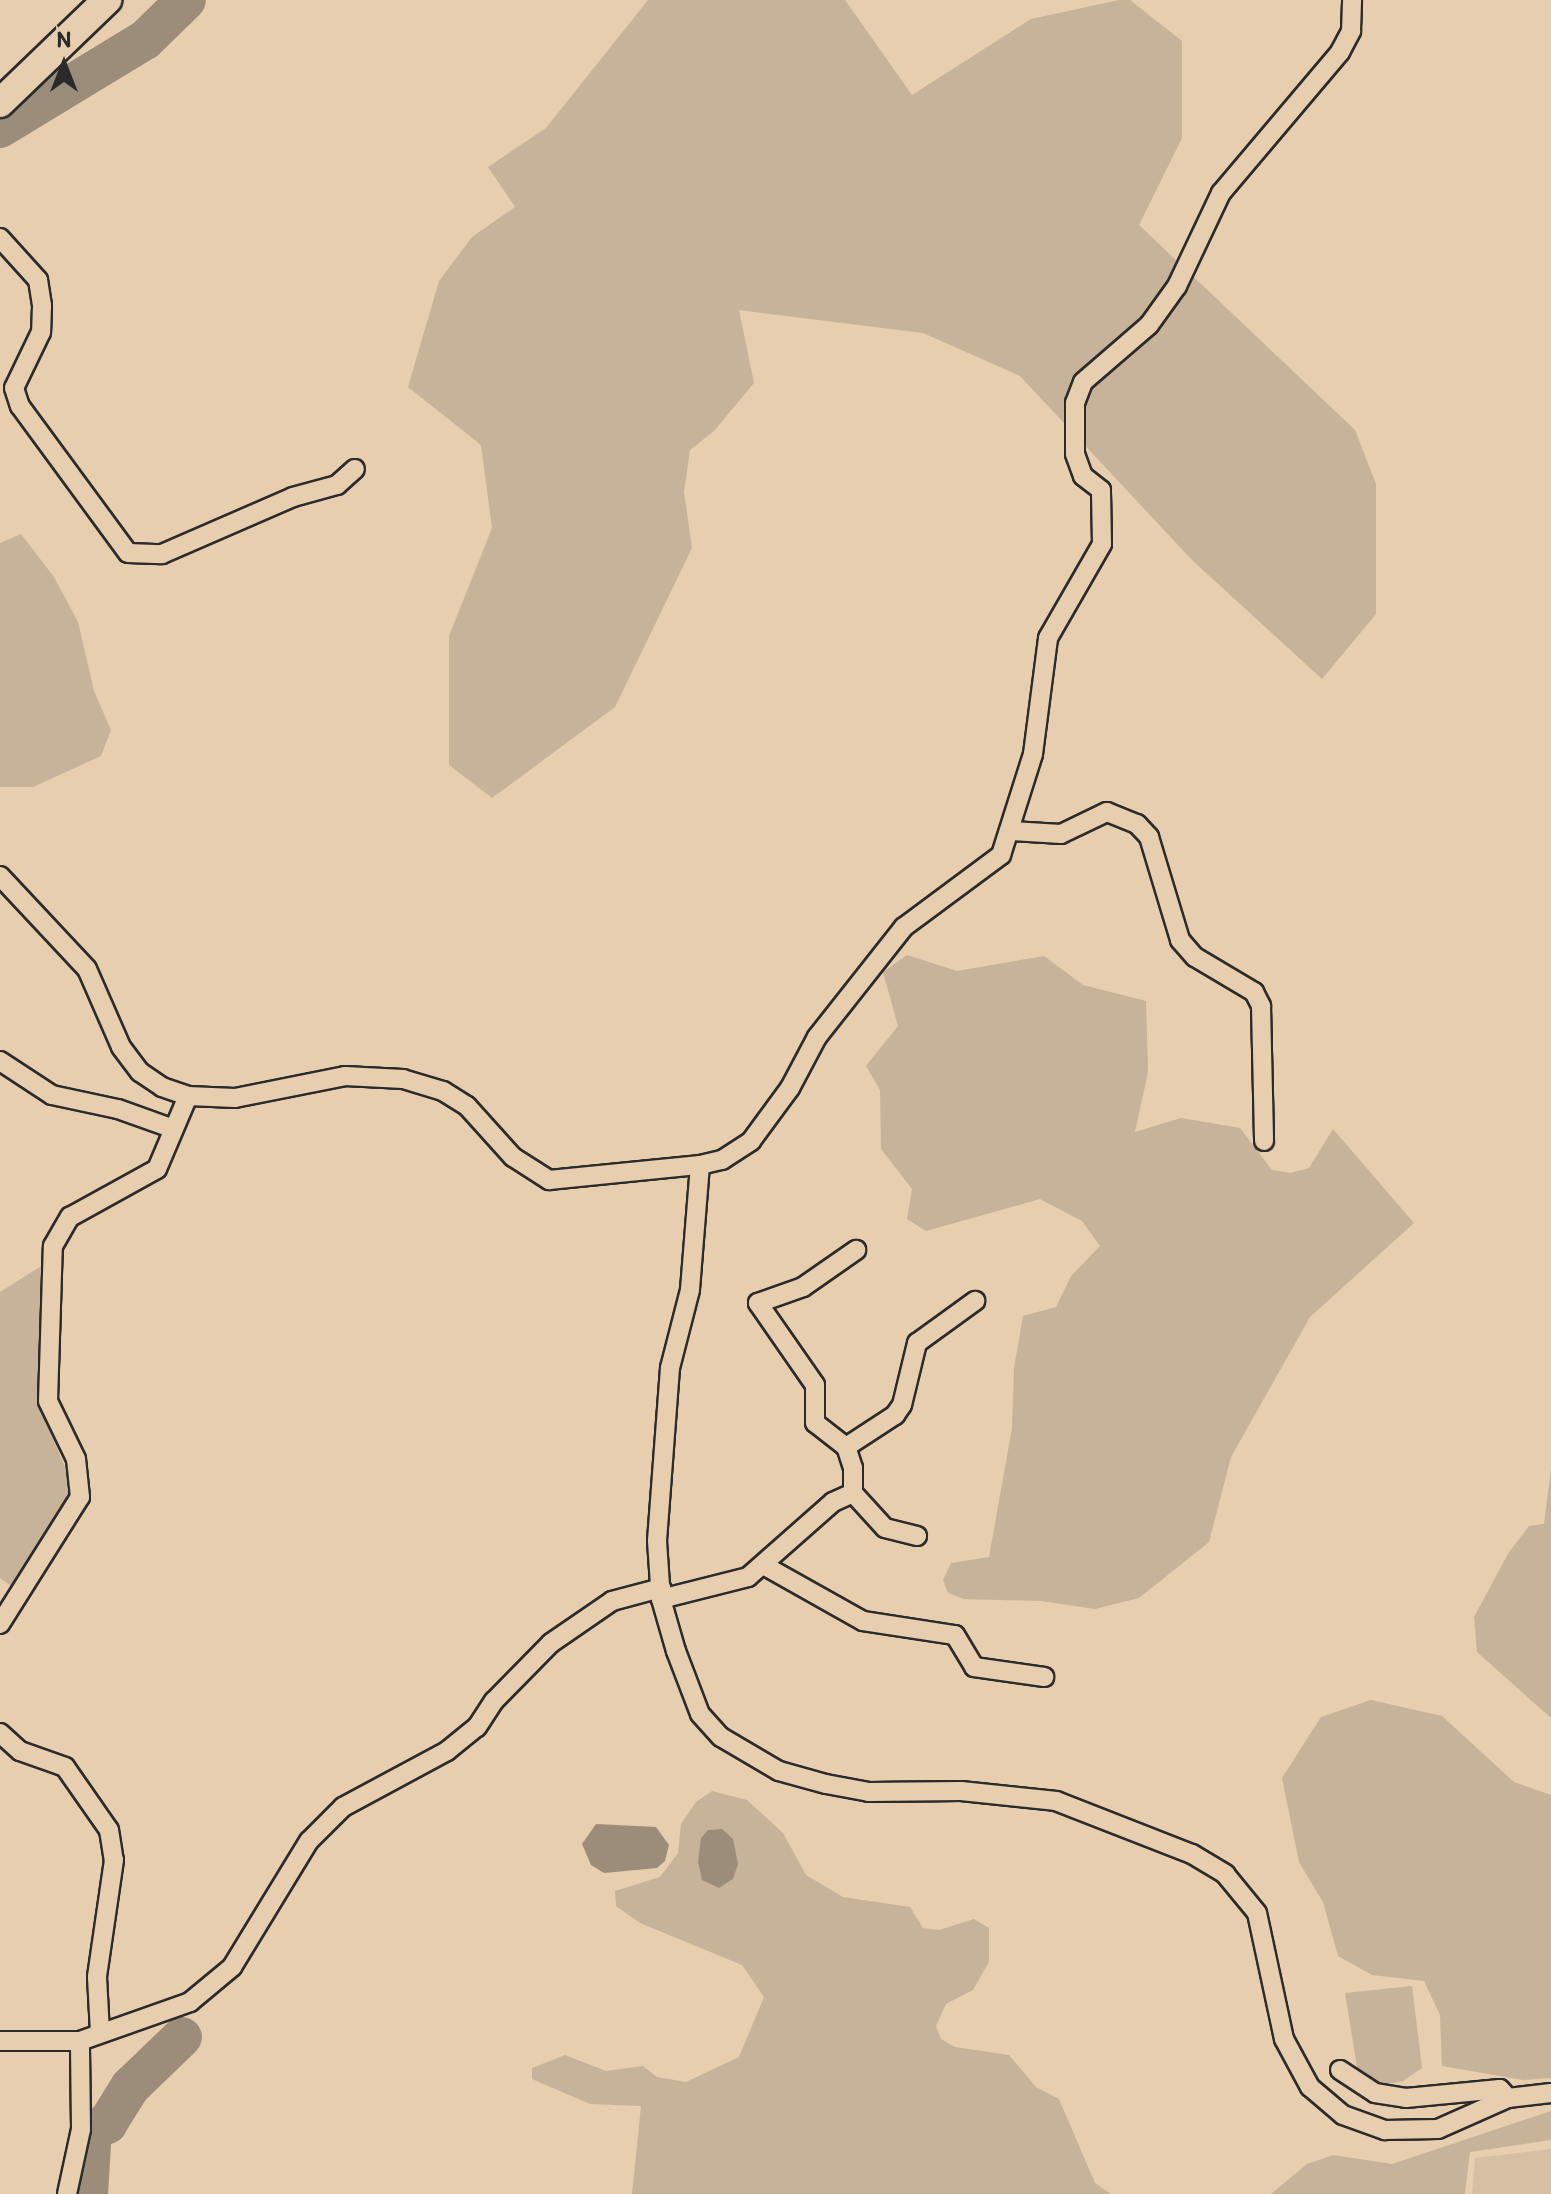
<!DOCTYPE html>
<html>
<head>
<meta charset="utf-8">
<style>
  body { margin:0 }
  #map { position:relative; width:1551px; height:2194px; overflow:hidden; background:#e6ceae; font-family:Itim,sans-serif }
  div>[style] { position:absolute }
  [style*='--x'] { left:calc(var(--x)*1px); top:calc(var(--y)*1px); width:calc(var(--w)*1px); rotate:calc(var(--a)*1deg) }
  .built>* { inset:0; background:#d6c0a3 }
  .green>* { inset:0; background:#c7b399 }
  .water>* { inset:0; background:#9c8d7a }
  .river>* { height:40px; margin:-20px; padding:0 20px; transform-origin:20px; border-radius:20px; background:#9c8d7a }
  .roads { filter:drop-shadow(2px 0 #2b2b2b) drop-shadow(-2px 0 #2b2b2b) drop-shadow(0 2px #2b2b2b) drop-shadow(0 -2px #2b2b2b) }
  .minor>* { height:18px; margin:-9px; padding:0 9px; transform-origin:9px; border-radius:9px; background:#e6ceae }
  .primary>* { height:28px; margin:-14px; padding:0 14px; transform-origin:14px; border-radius:14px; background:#e6ceae }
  span { translate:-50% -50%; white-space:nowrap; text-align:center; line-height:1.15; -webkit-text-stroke:8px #e6ceae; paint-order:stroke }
  .north { position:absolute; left:24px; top:24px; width:80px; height:80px; -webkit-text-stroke:6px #e6ceae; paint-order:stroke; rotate:0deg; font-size:22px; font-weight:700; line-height:32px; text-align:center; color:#2b2b2b }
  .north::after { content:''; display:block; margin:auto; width:28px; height:36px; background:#2b2b2b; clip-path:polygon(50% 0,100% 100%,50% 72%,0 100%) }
</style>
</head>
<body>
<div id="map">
  <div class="built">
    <i style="clip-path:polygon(1551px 2149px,1551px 2194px,1472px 2194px,1475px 2158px)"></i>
  </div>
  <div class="green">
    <i style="clip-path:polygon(648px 0,845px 0,912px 95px,1031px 19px,1119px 0,1130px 0,1182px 41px,1182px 138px,1139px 225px,1355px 430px,1376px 484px,1376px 614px,1322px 679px,1192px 560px,1020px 376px,923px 333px,739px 310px,754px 383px,714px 431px,690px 450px,684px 492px,692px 548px,615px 707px,492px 798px,449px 765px,449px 636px,492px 528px,481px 445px,408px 387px,439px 281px,472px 237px,515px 207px,488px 167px,546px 128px)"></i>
    <i style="clip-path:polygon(21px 534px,54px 577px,78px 622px,94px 691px,111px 730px,101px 756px,33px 787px,0 787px,0 543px)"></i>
    <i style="clip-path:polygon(907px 955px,957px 971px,1044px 956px,1083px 985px,1146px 1001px,1148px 1072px,1135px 1132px,1181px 1118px,1240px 1128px,1272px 1170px,1291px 1173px,1309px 1168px,1333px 1129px,1414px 1223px,1310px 1317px,1231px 1457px,1209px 1542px,1139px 1598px,1095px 1609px,1041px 1601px,964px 1599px,948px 1593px,943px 1580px,951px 1563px,989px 1557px,1012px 1428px,1014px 1368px,1023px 1316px,1056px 1307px,1071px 1276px,1100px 1246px,1082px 1221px,1040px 1199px,926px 1231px,907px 1219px,912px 1189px,881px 1149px,880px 1090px,866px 1066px,898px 1026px,883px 972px)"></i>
    <i style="clip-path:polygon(43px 1265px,48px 1267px,42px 1413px,73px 1486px,70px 1501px,11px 1586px,0 1578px,0 1292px)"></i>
    <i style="clip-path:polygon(1551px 1469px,1551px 1718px,1477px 1652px,1474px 1617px,1509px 1552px,1529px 1526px,1544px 1524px)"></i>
    <i style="clip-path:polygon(1371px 1700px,1442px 1716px,1514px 1782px,1551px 1795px,1551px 2078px,1523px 2080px,1442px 2066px,1440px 2015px,1424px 1981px,1372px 1975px,1338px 1956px,1323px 1902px,1299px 1862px,1282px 1778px,1321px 1717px)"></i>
    <i style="clip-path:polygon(712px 1791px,747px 1800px,783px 1833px,806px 1875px,843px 1897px,910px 1907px,923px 1928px,939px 1930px,974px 1919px,989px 1928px,989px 1962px,973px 1990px,946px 2004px,936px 2026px,941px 2039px,955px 2047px,1009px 2055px,1036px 2087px,1059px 2099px,1095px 2183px,1111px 2194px,632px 2194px,641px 2106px,590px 2104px,532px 2079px,532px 2068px,565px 2055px,606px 2071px,643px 2066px,657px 2077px,686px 2082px,739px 2057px,764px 1997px,742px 1965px,640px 1923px,616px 1906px,615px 1891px,660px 1877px,678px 1853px,681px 1824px,696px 1802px)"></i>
    <i style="clip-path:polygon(1412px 1986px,1422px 2068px,1403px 2081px,1376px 2086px,1359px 2079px,1345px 1993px)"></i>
    <i style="clip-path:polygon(1551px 2111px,1551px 2140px,1470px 2152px,1465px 2194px,1271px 2194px,1307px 2164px,1333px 2155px,1392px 2164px)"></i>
  </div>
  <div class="water">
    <i style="clip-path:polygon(596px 1824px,656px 1827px,669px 1845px,665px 1861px,657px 1868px,604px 1873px,591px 1865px,582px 1844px)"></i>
    <i style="clip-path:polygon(722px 1829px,733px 1839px,738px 1864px,733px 1879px,719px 1888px,702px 1880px,698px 1862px,701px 1838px,708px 1830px)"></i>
  </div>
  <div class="river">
    <i style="--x:0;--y:128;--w:170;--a:-31.3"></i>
    <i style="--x:145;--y:40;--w:57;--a:-44.3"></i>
    <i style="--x:88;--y:2194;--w:65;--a:-86.5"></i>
    <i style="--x:92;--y:2129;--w:16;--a:-18"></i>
    <i style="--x:107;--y:2124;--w:44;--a:-58.1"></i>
    <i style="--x:130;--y:2087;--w:72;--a:-43.9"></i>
  </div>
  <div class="roads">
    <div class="minor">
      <i style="--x:0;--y:238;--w:57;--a:47.9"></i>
      <i style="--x:38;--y:280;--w:26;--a:81"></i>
      <i style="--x:42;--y:306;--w:26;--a:92"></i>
      <i style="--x:41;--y:332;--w:62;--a:115.7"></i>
      <i style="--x:14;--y:388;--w:19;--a:72"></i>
      <i style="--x:20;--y:406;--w:182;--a:53.7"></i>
      <i style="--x:128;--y:553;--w:34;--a:2"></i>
      <i style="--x:162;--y:554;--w:143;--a:-23.5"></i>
      <i style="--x:293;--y:497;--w:46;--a:-15.3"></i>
      <i style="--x:337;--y:485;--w:24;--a:-42"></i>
      <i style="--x:1012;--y:831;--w:49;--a:3.5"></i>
      <i style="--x:1061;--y:834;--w:51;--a:-25.6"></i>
      <i style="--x:1107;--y:812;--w:32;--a:22"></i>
      <i style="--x:1137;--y:824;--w:18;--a:47"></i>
      <i style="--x:1149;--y:837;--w:108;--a:73.2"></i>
      <i style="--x:1180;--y:940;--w:23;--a:49"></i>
      <i style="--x:1195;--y:957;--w:69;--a:30.7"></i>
      <i style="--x:1254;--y:992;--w:16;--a:63"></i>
      <i style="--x:1261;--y:1006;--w:135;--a:88.7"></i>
      <i style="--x:0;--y:876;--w:127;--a:46.9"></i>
      <i style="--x:87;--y:969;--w:85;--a:66.4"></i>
      <i style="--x:121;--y:1047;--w:31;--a:53"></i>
      <i style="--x:140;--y:1072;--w:27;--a:34"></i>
      <i style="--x:162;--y:1087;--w:28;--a:19"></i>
      <i style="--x:188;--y:1096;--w:47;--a:2.4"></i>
      <i style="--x:235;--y:1098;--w:112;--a:-11.3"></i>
      <i style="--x:345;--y:1076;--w:58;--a:3"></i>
      <i style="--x:403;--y:1079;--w:42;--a:16.7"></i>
      <i style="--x:443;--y:1091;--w:28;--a:32"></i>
      <i style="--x:467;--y:1106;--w:69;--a:48"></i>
      <i style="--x:513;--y:1157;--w:43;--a:32.6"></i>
      <i style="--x:549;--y:1180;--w:152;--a:-5.7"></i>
      <i style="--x:700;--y:1165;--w:125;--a:94.6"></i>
      <i style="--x:690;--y:1290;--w:81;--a:104.4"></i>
      <i style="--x:670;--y:1368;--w:173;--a:94.3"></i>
      <i style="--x:657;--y:1541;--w:58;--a:86.1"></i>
      <i style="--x:661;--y:1599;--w:54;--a:73.9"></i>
      <i style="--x:676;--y:1651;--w:67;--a:69.1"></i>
      <i style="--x:700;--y:1714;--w:31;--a:48"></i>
      <i style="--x:721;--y:1737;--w:67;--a:30.4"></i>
      <i style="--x:779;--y:1771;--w:49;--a:15.5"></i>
      <i style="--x:826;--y:1784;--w:44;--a:10.5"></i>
      <i style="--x:869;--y:1792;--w:92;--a:-0.6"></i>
      <i style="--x:961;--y:1791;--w:96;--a:6"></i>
      <i style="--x:1056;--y:1801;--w:146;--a:21.3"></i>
      <i style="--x:1192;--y:1854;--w:39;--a:31"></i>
      <i style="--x:1225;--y:1874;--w:50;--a:50.6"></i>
      <i style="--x:1257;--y:1913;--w:129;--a:77.9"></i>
      <i style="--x:1284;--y:2039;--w:55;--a:61.6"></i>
      <i style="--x:1310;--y:2087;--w:43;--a:40.3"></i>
      <i style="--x:1343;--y:2115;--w:45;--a:19.7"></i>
      <i style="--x:1385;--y:2130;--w:53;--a:-1.1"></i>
      <i style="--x:1438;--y:2129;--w:77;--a:-23.9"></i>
      <i style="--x:1508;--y:2098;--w:43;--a:-6.6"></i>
      <i style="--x:0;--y:1061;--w:62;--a:33.2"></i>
      <i style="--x:52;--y:1095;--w:67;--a:12"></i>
      <i style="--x:118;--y:1109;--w:59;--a:19.7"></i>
      <i style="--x:700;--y:1165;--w:23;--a:-13"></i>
      <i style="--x:722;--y:1160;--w:35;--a:-33"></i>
      <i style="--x:751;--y:1141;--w:66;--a:-53.7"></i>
      <i style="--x:790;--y:1088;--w:58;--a:-62.1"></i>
      <i style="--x:817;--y:1037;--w:140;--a:-51.7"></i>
      <i style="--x:904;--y:927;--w:121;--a:-36.6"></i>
      <i style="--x:1001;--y:855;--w:106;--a:-72.4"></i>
      <i style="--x:1033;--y:754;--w:117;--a:-82.6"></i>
      <i style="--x:1048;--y:638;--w:108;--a:-60.1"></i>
      <i style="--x:1102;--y:544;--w:54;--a:-91.1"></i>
      <i style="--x:1101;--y:490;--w:23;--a:-142"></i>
      <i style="--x:1083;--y:476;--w:23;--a:-110"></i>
      <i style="--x:1075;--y:454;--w:51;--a:-90"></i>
      <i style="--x:1075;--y:403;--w:22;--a:-69"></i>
      <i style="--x:1083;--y:382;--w:87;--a:-40.8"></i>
      <i style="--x:1149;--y:325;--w:48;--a:-54.3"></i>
      <i style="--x:1177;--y:286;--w:103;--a:-64.7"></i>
      <i style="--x:1221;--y:193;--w:185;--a:-49.8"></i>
      <i style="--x:1340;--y:52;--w:24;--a:-62"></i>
      <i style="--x:1351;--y:31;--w:31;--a:-88"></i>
      <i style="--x:846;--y:1447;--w:59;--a:-33.1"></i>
      <i style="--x:895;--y:1415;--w:12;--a:-55"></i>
      <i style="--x:902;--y:1405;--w:64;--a:-76.4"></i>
      <i style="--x:917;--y:1343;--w:72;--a:-35.9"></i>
      <i style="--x:853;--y:1493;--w:47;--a:47.6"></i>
      <i style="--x:885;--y:1528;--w:33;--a:14"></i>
      <i style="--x:765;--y:1566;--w:112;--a:29.3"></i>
      <i style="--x:863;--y:1621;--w:93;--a:8.7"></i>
      <i style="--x:955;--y:1635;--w:37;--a:59"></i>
      <i style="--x:974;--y:1667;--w:71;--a:8.1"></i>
      <i style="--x:661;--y:1599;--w:90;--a:-14.2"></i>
      <i style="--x:748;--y:1577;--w:113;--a:-41.4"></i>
      <i style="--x:833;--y:1502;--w:22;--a:-24"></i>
      <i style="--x:853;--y:1493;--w:25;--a:-90"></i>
      <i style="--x:853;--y:1468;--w:22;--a:-108"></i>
      <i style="--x:846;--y:1447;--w:39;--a:-142"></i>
      <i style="--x:815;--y:1423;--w:38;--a:-90"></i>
      <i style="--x:815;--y:1385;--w:100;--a:-124.8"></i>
      <i style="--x:758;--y:1303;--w:48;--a:-19.6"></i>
      <i style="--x:803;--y:1287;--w:65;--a:-34.9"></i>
      <i style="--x:0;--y:1624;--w:150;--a:-57.8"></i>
      <i style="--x:80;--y:1497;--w:38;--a:-96"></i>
      <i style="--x:76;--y:1459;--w:64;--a:-115.8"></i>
      <i style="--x:48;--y:1401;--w:155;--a:-88.2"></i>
      <i style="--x:53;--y:1246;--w:34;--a:-60"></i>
      <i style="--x:70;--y:1217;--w:99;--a:-28.9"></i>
      <i style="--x:157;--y:1169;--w:79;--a:-67"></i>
      <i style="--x:0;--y:1733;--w:27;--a:42"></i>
      <i style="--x:20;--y:1751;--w:48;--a:19.6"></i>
      <i style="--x:65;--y:1767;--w:77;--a:55.1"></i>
      <i style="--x:109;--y:1830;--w:30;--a:81"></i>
      <i style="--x:114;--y:1860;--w:118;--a:98.3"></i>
      <i style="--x:97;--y:1977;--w:56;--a:86.9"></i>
      <i style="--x:0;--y:2041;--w:80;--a:0"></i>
      <i style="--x:80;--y:2041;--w:117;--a:-19.5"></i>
      <i style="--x:190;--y:2002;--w:55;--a:-39.8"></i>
      <i style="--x:232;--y:1967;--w:148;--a:-58.6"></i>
      <i style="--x:309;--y:1841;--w:48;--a:-45"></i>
      <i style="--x:343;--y:1807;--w:118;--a:-28.3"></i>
      <i style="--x:447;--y:1751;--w:38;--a:-39"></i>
      <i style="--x:477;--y:1727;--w:31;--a:-57"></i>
      <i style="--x:494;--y:1701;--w:81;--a:-45.5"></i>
      <i style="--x:551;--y:1643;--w:74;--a:-34.5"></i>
      <i style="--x:612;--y:1601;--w:51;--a:-14.9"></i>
      <i style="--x:1340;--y:2070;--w:42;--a:33.3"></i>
      <i style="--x:1375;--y:2093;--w:31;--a:9"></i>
      <i style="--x:1406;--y:2098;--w:94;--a:-5.5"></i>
      <i style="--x:1500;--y:2089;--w:12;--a:48"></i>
      <i style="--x:67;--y:2194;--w:66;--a:-77.8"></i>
      <i style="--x:81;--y:2129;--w:88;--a:-90.7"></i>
    </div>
    <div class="primary">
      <i style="--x:0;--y:103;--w:149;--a:-43.9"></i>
    </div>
  </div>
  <div class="north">N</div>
</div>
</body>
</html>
